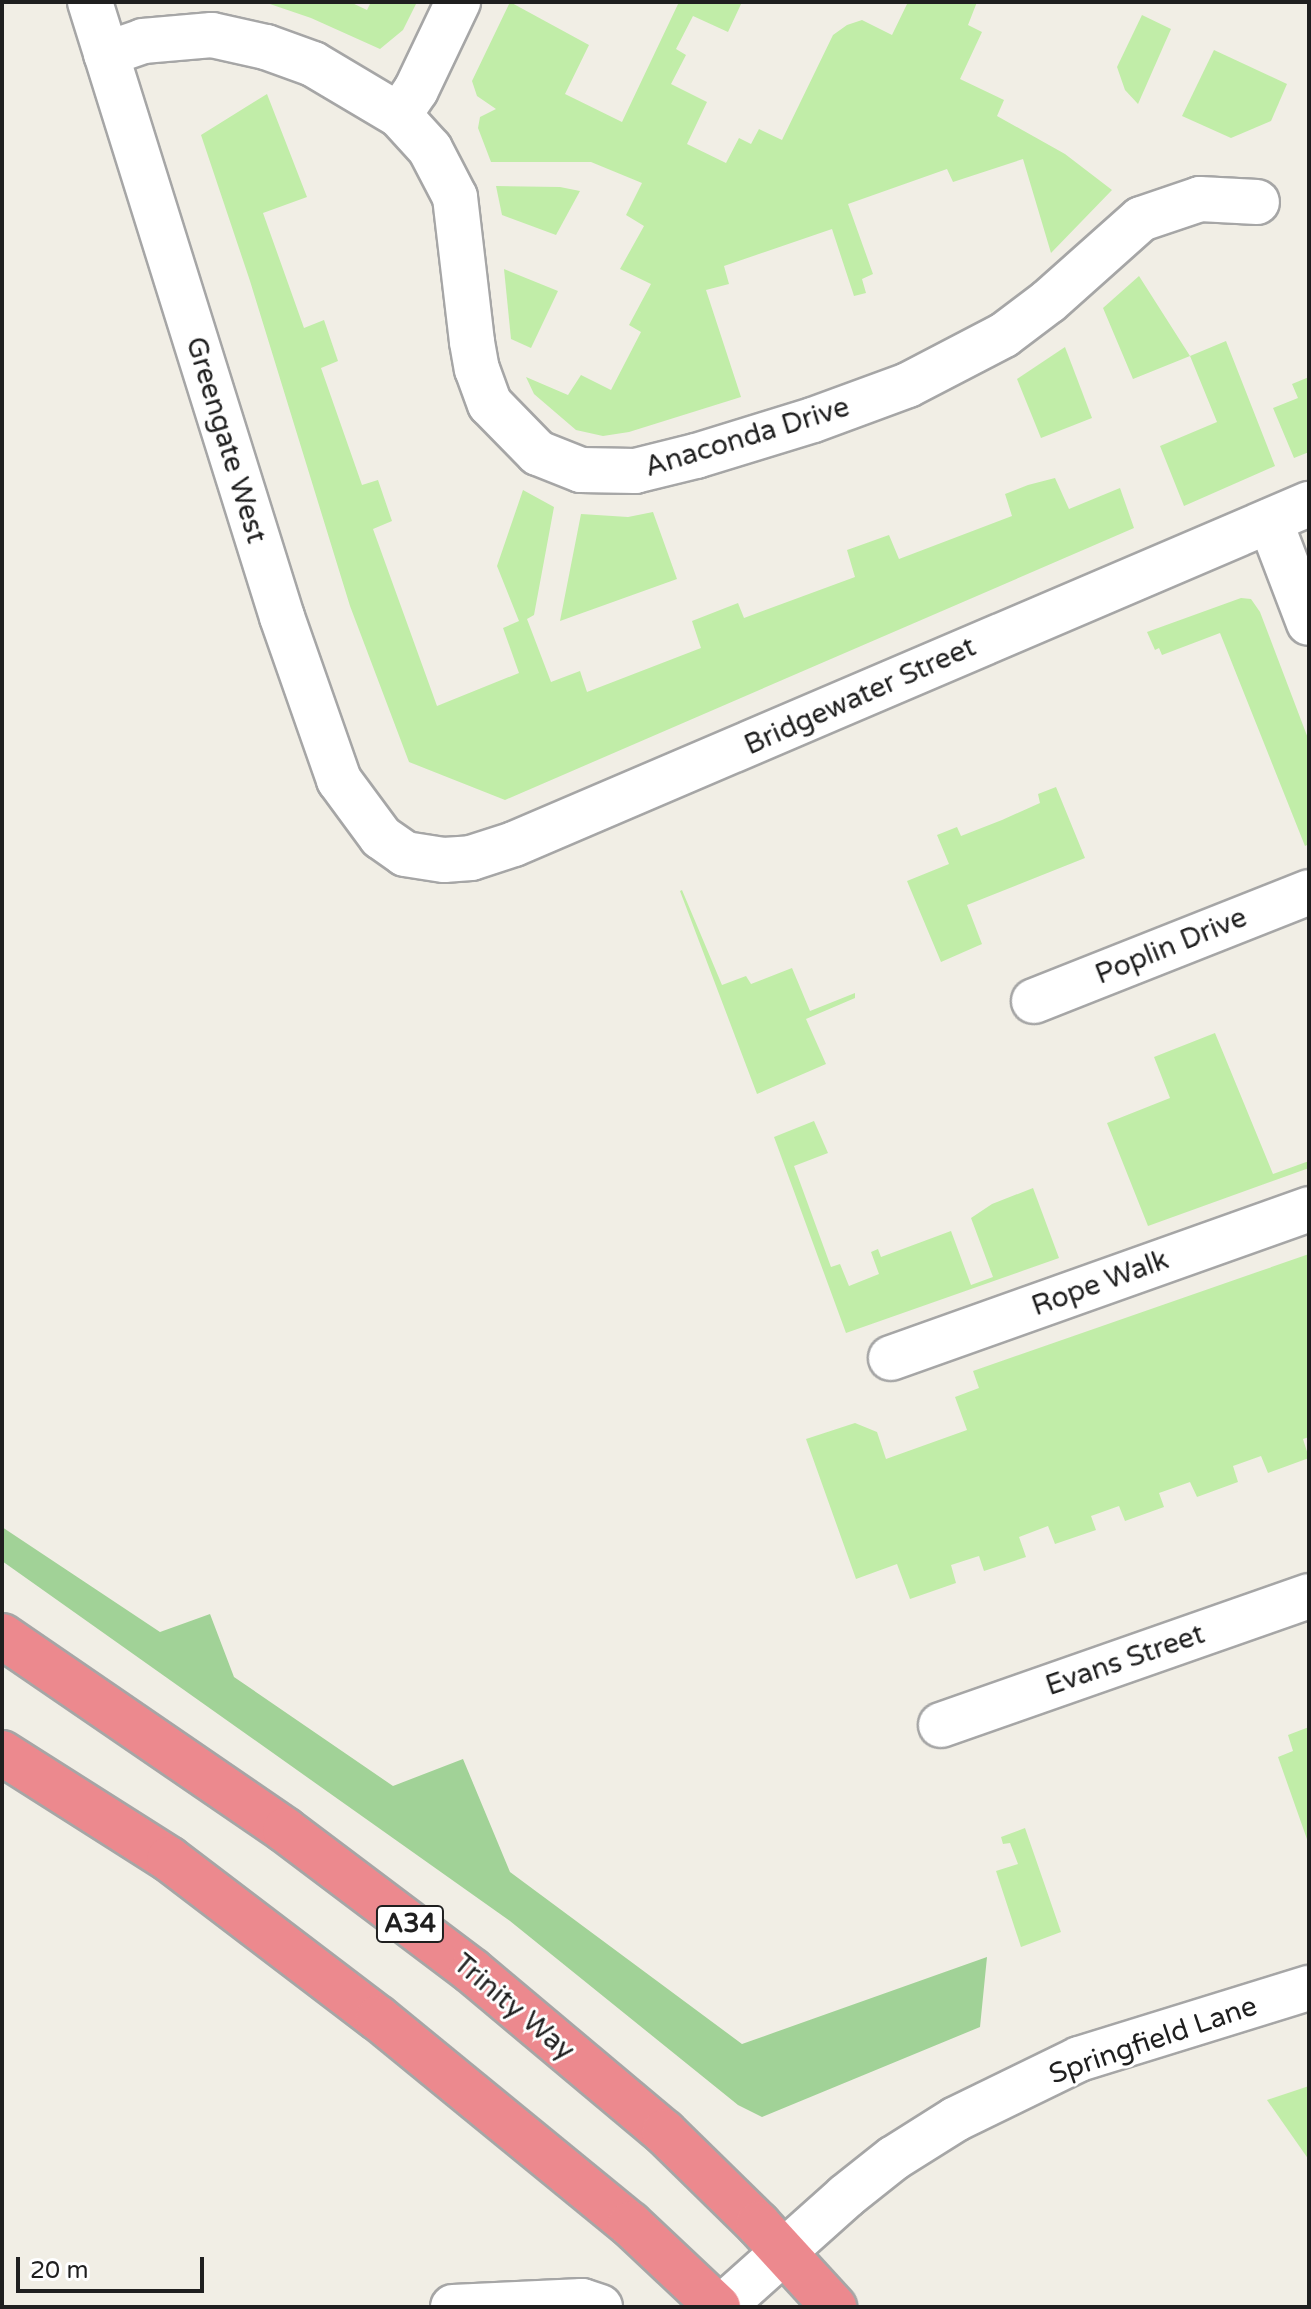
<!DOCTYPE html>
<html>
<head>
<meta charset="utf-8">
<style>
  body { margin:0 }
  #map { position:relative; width:1311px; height:2309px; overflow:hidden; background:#f1eee5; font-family:"Varela Round",sans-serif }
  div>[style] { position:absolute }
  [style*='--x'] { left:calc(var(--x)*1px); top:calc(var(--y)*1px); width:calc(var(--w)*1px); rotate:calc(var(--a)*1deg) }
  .grass>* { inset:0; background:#c1eda8 }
  .forest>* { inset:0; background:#a1d297 }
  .roads { filter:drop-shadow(2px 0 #a6a6a6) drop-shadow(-2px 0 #a6a6a6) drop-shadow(0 2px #a6a6a6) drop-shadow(0 -2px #a6a6a6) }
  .minor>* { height:44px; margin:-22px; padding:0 22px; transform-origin:22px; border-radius:22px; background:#fff }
  .highway>* { height:44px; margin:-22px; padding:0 22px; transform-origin:22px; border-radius:22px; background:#ec898e }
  span { translate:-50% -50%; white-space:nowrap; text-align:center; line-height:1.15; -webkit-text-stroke:6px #fff; paint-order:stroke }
  .shield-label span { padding:2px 6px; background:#fff; border:2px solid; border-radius:6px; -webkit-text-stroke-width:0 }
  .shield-label { font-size:26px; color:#1f1f1f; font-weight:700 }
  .street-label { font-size:28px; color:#1f1f1f }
  .frame { position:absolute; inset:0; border:4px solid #1f1f1f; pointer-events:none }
  .scale { position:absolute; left:16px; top:2257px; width:188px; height:36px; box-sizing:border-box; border:4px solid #1f1f1f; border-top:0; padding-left:10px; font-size:24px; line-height:28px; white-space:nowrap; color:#1f1f1f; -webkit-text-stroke:6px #fff; paint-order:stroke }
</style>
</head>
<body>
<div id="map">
  <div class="grass">
    <i style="clip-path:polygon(264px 2px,350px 2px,367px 10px,371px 2px,417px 2px,403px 30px,380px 49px,311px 18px)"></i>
    <i style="clip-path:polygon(510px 2px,589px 45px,565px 94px,622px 122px,679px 2px,742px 2px,728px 32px,693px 16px,676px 49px,686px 55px,671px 84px,707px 102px,687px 144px,726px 163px,739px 138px,751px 144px,759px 129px,782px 140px,833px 35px,847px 25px,862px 20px,892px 35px,908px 2px,977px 2px,968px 25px,982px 32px,960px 79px,1004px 100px,997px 116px,1065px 154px,1112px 190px,1051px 253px,1023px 159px,953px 182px,947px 169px,848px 204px,873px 274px,862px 279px,866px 293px,854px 296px,832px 229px,724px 266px,729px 284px,706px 290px,741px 397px,629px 432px,603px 436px,576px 430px,534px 394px,526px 377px,568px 395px,581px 375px,611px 390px,641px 332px,629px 325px,651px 284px,620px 269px,644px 226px,626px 215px,642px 183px,591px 162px,491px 162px,478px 128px,480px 117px,496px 109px,477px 96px,472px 81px)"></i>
    <i style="clip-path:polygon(1142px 15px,1171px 29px,1138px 104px,1125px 90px,1117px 67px)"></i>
    <i style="clip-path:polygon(1214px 50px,1287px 84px,1271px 121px,1231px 138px,1182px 116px)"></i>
    <i style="clip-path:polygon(267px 94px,307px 197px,263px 213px,304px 328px,324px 320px,338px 361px,321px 368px,362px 485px,378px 480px,392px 521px,373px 529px,437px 706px,519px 673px,503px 628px,519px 621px,497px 566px,523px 490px,554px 507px,534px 615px,527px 619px,551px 682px,580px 671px,587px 692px,701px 648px,692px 621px,738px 603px,744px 618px,855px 577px,847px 550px,889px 535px,899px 559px,1012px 516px,1005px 494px,1028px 485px,1055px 478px,1069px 509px,1120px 488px,1134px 528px,505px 800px,409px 762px,350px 606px,250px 281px,201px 135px)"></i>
    <i style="clip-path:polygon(496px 186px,560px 187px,580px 191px,556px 235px,502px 215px)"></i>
    <i style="clip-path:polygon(504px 269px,558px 291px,531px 348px,511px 339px)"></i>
    <i style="clip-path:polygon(1139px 276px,1190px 356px,1226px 341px,1275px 466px,1184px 506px,1160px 446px,1217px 422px,1190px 356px,1133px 379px,1103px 308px)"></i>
    <i style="clip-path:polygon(1065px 347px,1092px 418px,1041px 438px,1017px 379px)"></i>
    <i style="clip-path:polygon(1309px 377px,1309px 452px,1294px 458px,1273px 408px,1298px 398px,1292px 384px)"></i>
    <i style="clip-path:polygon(653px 512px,677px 579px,560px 621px,581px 514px,628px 517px)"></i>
    <i style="clip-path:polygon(1241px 598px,1251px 599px,1260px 612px,1309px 741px,1309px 844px,1305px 846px,1220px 633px,1162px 655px,1159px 648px,1155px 650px,1147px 632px)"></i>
    <i style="clip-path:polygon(1056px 787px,1085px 858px,967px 905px,982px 944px,941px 962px,907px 881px,949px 864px,937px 835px,957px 827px,961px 836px,1002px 820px,1040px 803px,1038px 794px)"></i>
    <i style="clip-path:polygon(682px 890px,722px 985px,746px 976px,751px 984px,792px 968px,810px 1011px,855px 993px,855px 998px,806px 1019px,826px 1064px,757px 1094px,680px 891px)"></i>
    <i style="clip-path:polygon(1215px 1033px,1273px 1174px,1309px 1161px,1309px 1168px,1148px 1226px,1107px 1123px,1170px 1098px,1154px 1057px)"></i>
    <i style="clip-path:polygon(814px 1121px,828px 1153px,794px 1166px,831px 1267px,840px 1264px,849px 1286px,879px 1274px,871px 1252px,878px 1249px,881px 1257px,951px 1231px,971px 1285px,993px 1277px,971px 1218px,992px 1204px,1033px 1188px,1059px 1258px,846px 1333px,774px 1137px)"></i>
    <i style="clip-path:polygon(1309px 1254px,1309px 1437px,1303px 1439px,1309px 1458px,1268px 1473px,1261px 1456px,1233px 1466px,1238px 1482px,1197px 1497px,1190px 1482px,1176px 1487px,1159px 1493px,1164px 1507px,1125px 1521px,1119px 1506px,1091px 1516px,1096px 1530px,1055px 1544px,1048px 1526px,1019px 1537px,1026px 1557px,984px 1571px,979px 1556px,951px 1565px,956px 1583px,910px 1599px,897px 1564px,856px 1579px,806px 1439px,855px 1423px,877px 1432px,886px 1459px,967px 1430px,955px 1397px,979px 1388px,973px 1371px)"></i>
    <i style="clip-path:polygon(1309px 1727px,1309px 1842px,1308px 1842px,1278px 1757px,1293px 1751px,1288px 1735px)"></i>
    <i style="clip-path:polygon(1025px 1828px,1061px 1932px,1021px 1947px,996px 1871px,1018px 1864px,1010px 1843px,1003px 1844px,1001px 1837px)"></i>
    <i style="clip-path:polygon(1309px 2086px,1309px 2160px,1267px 2100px)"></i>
  </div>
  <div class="forest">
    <i style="clip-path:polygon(2px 1527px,160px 1632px,210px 1614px,234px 1677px,393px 1786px,463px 1759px,510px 1872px,742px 2044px,987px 1957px,980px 2027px,762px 2117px,738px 2105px,510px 1921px,2px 1561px)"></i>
  </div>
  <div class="roads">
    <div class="minor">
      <i style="--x:90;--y:2;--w:644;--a:72.66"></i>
      <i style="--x:282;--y:617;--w:173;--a:70.7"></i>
      <i style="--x:339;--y:780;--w:71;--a:53.6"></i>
      <i style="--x:381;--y:837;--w:29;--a:35"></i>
      <i style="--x:405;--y:854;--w:39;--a:9"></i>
      <i style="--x:444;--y:860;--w:27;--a:-4"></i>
      <i style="--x:471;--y:858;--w:45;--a:-18"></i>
      <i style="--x:514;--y:844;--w:865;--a:-23.16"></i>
      <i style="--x:106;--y:54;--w:39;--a:-19"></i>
      <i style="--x:143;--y:41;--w:69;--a:-5"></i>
      <i style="--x:212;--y:35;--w:55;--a:12.5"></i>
      <i style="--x:266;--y:47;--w:50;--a:19.9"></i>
      <i style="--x:313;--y:64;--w:100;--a:30.7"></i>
      <i style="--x:399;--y:115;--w:46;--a:47.6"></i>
      <i style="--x:430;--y:149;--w:54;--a:62.5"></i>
      <i style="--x:455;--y:197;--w:146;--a:83.3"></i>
      <i style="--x:472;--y:342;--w:27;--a:80"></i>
      <i style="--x:477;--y:369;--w:37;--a:70"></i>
      <i style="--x:490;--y:404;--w:69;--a:45.6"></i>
      <i style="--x:538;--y:453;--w:46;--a:21.6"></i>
      <i style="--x:581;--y:470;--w:54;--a:1.1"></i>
      <i style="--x:635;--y:471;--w:63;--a:-13.8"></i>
      <i style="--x:696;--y:456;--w:122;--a:-17.1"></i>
      <i style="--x:813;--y:420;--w:101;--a:-20.2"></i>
      <i style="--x:908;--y:385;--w:108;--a:-27.5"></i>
      <i style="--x:1004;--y:335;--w:56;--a:-37.1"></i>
      <i style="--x:1049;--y:301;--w:123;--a:-41.7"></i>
      <i style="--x:1141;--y:219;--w:62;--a:-18.7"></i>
      <i style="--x:1200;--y:199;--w:57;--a:3"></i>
      <i style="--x:399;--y:115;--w:30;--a:-56"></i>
      <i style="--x:416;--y:90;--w:98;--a:-64.5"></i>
      <i style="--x:1270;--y:521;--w:109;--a:69.1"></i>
      <i style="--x:1034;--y:1001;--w:296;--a:-21.6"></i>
      <i style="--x:891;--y:1358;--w:444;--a:-19.6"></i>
      <i style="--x:941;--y:1725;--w:390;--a:-19.3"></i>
      <i style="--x:453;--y:2307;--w:129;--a:-2.7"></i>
      <i style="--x:582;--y:2301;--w:19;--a:18"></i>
      <i style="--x:722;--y:2307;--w:166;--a:-41.8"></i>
      <i style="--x:846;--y:2196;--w:61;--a:-38.4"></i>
      <i style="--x:894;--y:2158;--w:73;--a:-32.2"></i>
      <i style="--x:956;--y:2119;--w:137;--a:-26"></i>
      <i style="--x:1079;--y:2059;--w:241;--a:-17.2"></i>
    </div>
    <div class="highway">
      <i style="--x:2;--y:1636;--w:343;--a:34.4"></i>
      <i style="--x:285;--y:1830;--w:234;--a:37"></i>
      <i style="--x:472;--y:1971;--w:251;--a:40"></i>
      <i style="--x:664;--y:2132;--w:132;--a:44.4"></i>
      <i style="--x:758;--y:2224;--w:113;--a:47.5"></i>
      <i style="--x:2;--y:1753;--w:198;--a:32.4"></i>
      <i style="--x:169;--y:1859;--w:263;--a:37.3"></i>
      <i style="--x:378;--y:2018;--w:325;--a:39.3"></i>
      <i style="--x:630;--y:2224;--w:121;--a:43.3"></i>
    </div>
  </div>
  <div class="shield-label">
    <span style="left:410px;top:1924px">A34</span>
  </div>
  <div class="street-label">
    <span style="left:747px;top:437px;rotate:-17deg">Anaconda Drive</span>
    <span style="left:226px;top:440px;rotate:73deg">Greengate West</span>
    <span style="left:860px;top:696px;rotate:-24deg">Bridgewater Street</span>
    <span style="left:1171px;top:946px;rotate:-22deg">Poplin Drive</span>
    <span style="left:1100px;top:1283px;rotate:-20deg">Rope Walk</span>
    <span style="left:1125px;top:1660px;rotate:-19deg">Evans Street</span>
    <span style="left:514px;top:2007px;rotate:40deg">Trinity Way</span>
    <span style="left:1153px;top:2040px;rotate:-19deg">Springfield Lane</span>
  </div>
  <div class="frame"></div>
  <div class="scale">20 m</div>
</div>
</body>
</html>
